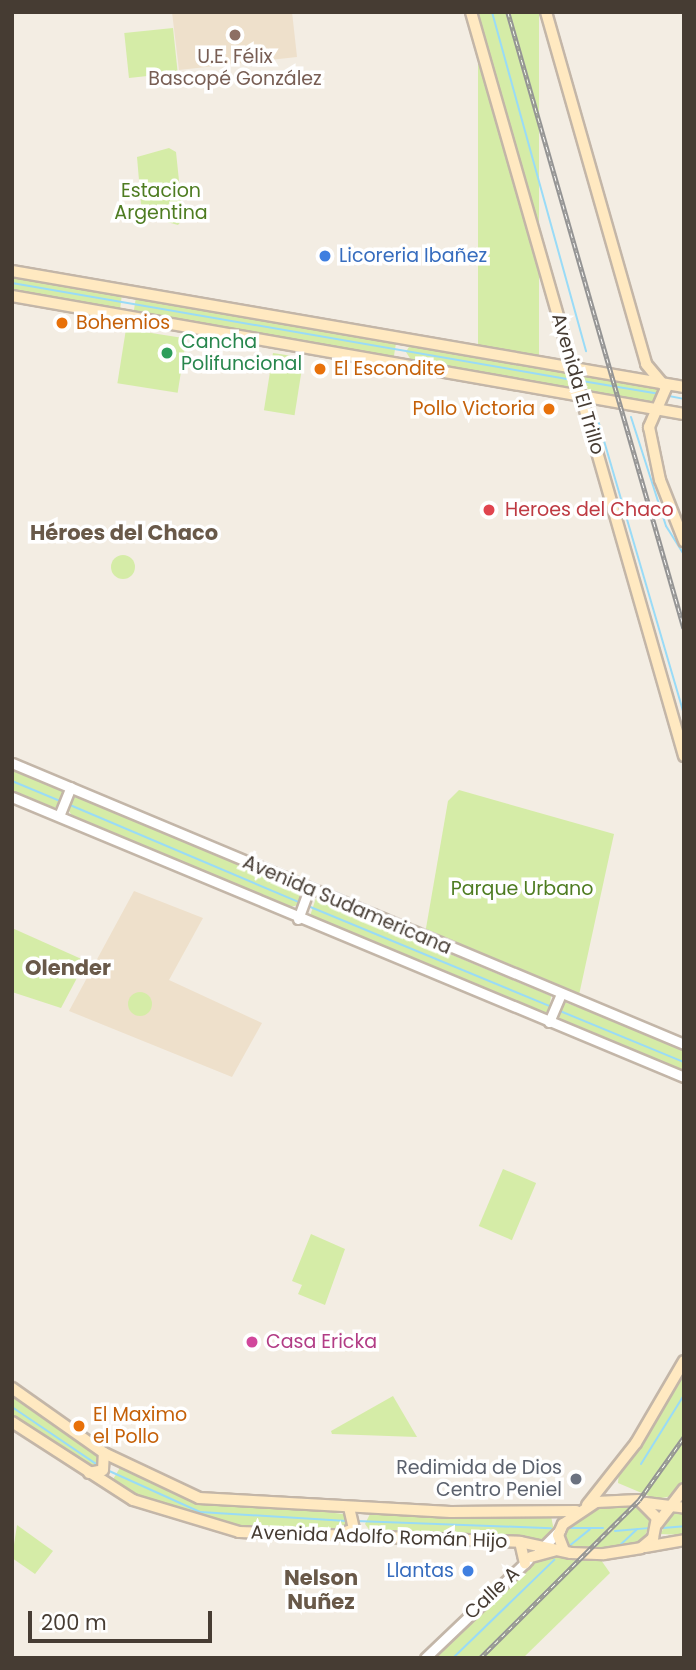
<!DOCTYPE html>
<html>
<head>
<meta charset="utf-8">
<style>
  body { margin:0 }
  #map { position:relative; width:696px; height:1670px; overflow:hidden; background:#f3ede3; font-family:Poppins,sans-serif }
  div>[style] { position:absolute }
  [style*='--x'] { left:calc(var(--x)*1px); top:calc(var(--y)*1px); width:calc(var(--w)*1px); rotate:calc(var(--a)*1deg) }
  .education>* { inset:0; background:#eee0cb }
  .green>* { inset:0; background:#d5eca7; transform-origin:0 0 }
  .round { border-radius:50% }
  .stream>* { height:2px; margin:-1px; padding:0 1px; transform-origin:1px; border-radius:1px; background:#99dbf7 }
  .roads { filter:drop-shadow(2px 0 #c3b6a8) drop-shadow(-2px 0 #c3b6a8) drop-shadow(0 2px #c3b6a8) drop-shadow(0 -2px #c3b6a8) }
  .tertiary>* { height:9px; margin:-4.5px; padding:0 4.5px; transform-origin:4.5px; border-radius:4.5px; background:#fff }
  .secondary>* { height:10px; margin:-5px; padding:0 5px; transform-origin:5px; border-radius:5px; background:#ffe9c1 }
  .rail>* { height:4.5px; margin-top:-2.25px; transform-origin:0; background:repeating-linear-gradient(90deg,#fff 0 5px,#949494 0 10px); box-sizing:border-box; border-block:2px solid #949494 }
  .dots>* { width:19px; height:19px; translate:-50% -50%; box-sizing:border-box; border:4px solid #fff; border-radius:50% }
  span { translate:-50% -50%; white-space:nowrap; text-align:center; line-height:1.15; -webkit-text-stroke:7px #fff; paint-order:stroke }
  .education-label { font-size:19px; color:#785e54 }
  .park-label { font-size:19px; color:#4e7c21 }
  .shop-label { font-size:19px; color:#366cbe }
  .left { translate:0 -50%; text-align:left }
  .right { translate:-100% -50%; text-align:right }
  .food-label { font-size:19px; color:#c56008 }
  .leisure-label { font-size:19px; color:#27864d }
  .street-label { font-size:19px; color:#463c33 }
  .health-label { font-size:19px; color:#be3a42 }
  .hotel-label { font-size:19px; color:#b23c85 }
  .worship-label { font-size:19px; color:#5b616d }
  .neighbourhood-label { font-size:21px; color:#695949; font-weight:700 }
  .frame { position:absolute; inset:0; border:14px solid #463c33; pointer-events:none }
  .scale { position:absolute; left:28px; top:1611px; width:184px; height:32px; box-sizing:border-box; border:4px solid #463c33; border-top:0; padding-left:9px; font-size:21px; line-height:24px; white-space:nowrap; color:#463c33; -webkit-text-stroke:5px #fff; paint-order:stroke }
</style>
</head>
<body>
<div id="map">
  <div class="education">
    <i style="clip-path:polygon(172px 12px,292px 12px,297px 57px,179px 70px)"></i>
    <i style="clip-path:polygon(134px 891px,203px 918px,169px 980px,262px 1023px,232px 1077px,69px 1011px)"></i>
  </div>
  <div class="green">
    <i style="left:478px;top:12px;width:61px;height:364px"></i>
    <i style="left:173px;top:28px;width:45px;height:49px;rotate:84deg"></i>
    <i style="clip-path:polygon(169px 148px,176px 152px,183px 219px,178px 225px,142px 215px,137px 157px)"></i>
    <i style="clip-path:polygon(12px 274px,122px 294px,120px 310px,12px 294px)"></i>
    <i style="left:136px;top:297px;width:264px;height:19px;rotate:9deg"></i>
    <i style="left:126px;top:329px;width:61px;height:55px;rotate:9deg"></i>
    <i style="clip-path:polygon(410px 345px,568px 371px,575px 392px,413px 363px,406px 352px)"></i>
    <i style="left:273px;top:353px;width:31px;height:58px;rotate:9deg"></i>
    <i style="clip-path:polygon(579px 372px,660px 387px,657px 402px,590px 394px)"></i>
    <i class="round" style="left:111px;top:555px;width:24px;height:24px"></i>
    <i style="clip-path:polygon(12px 767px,64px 788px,60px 806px,52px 808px,12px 791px)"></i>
    <i style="clip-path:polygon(459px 790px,614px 834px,579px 995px,425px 934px,448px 801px)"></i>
    <i style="clip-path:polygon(74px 794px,299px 888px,304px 897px,299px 905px,285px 908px,72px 816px,68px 809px)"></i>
    <i style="clip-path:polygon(316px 898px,551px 996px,549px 1011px,541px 1014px,310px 916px)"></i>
    <i style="clip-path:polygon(12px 928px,86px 961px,61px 1008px,12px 992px)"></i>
    <i class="round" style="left:128px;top:992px;width:24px;height:24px"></i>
    <i style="clip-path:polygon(564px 1002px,684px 1047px,684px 1072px,562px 1021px,558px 1015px)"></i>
    <i style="left:503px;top:1169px;width:36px;height:62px;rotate:23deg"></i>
    <i style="clip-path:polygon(311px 1234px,345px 1249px,325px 1305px,298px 1294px,302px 1285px,292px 1281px)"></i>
    <i style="clip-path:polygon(684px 1372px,684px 1481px,673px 1496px,656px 1499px,618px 1483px,619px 1472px)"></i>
    <i style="clip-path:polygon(12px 1386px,105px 1456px,95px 1472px,12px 1417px)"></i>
    <i style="clip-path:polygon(393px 1396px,417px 1437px,332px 1434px,331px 1431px)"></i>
    <i style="clip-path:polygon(121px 1466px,188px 1496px,352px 1515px,348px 1532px,269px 1530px,205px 1521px,138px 1499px,112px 1481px)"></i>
    <i style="clip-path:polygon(604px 1506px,627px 1504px,643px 1510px,651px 1522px,643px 1540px,619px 1548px,572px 1548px,565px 1542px,566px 1530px,576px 1517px)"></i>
    <i style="clip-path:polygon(371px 1512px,551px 1516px,554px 1531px,542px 1541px,373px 1535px,365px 1524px)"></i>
    <i style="clip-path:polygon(684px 1513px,684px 1535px,660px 1534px,673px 1514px)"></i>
    <i style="clip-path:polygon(17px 1525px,53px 1551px,35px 1574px,12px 1558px)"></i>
    <i style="clip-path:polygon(540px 1556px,601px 1560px,610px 1573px,523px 1658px,435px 1658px)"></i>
  </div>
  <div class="stream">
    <i style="--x:492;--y:12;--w:352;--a:74.5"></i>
    <i style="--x:12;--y:283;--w:569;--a:9.81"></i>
    <i style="--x:582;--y:381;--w:79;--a:9.5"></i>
    <i style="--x:669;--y:396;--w:15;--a:11"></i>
    <i style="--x:595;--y:410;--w:317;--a:73.7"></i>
    <i style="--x:631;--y:417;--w:114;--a:72.2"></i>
    <i style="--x:666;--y:526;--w:34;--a:58"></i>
    <i style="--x:12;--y:781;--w:52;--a:22.6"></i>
    <i style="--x:70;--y:805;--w:248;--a:23"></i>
    <i style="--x:308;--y:906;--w:261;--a:22.5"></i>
    <i style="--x:560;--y:1011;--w:134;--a:22.4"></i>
    <i style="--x:12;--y:1407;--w:105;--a:34.1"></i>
    <i style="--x:641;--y:1464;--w:81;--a:-58.1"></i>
    <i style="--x:107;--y:1470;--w:102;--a:24.3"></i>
    <i style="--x:200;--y:1512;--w:147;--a:3.5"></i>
    <i style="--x:356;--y:1521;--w:195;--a:2.1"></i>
    <i style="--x:569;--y:1528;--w:34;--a:0"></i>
    <i style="--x:663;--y:1528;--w:21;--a:-5"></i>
    <i style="--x:615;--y:1531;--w:33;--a:-5"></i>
    <i style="--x:568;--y:1547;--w:28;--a:-39"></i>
    <i style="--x:618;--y:1547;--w:26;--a:-43"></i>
    <i style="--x:453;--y:1658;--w:141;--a:-44.1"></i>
  </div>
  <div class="roads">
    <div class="tertiary">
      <i style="--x:12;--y:763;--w:728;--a:22.69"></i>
      <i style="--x:12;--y:797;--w:728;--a:22.62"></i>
      <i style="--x:59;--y:816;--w:31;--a:-68"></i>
      <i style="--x:298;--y:919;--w:32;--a:-70"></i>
      <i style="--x:549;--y:1022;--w:30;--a:-67"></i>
      <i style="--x:539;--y:1551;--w:30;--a:-45"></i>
      <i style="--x:425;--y:1658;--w:142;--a:-43.6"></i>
    </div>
    <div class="secondary">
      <i style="--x:471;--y:12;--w:774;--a:74.02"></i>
      <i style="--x:546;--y:12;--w:366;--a:74.1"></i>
      <i style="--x:646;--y:364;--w:31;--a:50"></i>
      <i style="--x:666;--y:388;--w:43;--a:113.6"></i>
      <i style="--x:649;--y:427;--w:54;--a:78.3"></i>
      <i style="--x:660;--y:480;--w:66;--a:68.5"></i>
      <i style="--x:12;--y:271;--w:682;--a:9.79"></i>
      <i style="--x:12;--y:296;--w:682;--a:9.96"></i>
      <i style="--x:12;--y:1388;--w:113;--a:35.2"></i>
      <i style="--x:104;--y:1453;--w:105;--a:25.3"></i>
      <i style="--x:199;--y:1498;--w:252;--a:3.2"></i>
      <i style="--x:451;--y:1512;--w:125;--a:-0.5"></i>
      <i style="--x:12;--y:1422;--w:144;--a:32.8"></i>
      <i style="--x:133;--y:1500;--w:111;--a:16.8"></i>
      <i style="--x:239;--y:1532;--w:281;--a:2"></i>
      <i style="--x:520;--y:1542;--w:52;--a:12.2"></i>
      <i style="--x:571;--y:1553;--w:33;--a:2"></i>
      <i style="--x:604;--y:1554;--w:37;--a:-9"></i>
      <i style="--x:641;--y:1548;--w:16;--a:-40"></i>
      <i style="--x:653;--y:1538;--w:20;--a:-79"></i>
      <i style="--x:657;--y:1518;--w:25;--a:-135"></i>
      <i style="--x:639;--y:1500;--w:43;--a:177.3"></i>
      <i style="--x:596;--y:1502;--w:40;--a:146"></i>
      <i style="--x:563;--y:1524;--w:12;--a:114"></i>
      <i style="--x:558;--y:1535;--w:17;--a:69"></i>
      <i style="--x:89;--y:1473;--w:14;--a:-12"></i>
      <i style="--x:103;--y:1470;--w:17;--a:-87"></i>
      <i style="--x:646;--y:1503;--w:38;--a:7"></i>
      <i style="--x:587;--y:1505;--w:79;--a:-51.7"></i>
      <i style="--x:636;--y:1443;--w:95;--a:-59.7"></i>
      <i style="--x:657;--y:1524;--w:44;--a:-52.4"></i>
      <i style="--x:340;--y:1534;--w:15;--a:-20"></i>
      <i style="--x:354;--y:1529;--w:22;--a:-103"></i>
      <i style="--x:520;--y:1542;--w:22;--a:77"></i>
      <i style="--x:645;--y:1547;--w:40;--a:-10"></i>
      <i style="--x:531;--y:1557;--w:24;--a:-15"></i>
    </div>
  </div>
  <div class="rail">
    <i style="--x:508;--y:12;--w:641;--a:74.05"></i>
    <i style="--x:480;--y:1658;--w:224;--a:-44.8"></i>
    <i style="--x:639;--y:1500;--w:77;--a:-54.5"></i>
  </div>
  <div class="dots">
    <i style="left:235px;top:35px;background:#8d6e63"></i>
    <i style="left:325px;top:256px;background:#3f7fe0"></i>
    <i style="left:62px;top:323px;background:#e8710a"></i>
    <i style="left:167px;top:353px;background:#2e9e5b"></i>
    <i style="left:320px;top:369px;background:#e8710a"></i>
    <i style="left:549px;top:409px;background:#e8710a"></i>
    <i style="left:489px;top:510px;background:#e0444e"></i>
    <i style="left:252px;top:1342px;background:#d1479c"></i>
    <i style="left:79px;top:1426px;background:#e8710a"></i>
    <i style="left:576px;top:1479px;background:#6b7280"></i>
    <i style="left:468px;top:1571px;background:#3f7fe0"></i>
  </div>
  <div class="education-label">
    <span style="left:235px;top:68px">U.E. Félix<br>Bascopé González</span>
  </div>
  <div class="park-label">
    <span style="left:161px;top:202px">Estacion<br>Argentina</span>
    <span style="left:522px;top:889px">Parque Urbano</span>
  </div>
  <div class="shop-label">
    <span class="left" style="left:339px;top:256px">Licoreria Ibañez</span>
    <span class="right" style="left:454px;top:1571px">Llantas</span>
  </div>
  <div class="food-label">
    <span class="left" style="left:76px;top:323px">Bohemios</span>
    <span class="left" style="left:334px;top:369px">El Escondite</span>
    <span class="right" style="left:535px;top:409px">Pollo Victoria</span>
    <span class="left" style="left:93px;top:1426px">El Maximo<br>el Pollo</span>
  </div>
  <div class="leisure-label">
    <span class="left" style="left:181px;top:353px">Cancha<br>Polifuncional</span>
  </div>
  <div class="street-label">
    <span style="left:578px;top:384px;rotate:74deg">Avenida El Trillo</span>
    <span style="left:347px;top:905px;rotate:23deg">Avenida Sudamericana</span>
    <span style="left:379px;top:1537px;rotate:2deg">Avenida Adolfo Román Hijo</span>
    <span style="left:492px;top:1593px;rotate:-43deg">Calle A</span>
  </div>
  <div class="health-label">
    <span class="left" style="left:505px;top:510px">Heroes del Chaco</span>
  </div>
  <div class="hotel-label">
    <span class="left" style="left:266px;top:1342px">Casa Ericka</span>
  </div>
  <div class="worship-label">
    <span class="right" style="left:562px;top:1479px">Redimida de Dios<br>Centro Peniel</span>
  </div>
  <div class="neighbourhood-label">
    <span style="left:124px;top:533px">Héroes del Chaco</span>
    <span style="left:68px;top:968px">Olender</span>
    <span style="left:321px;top:1590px">Nelson<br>Nuñez</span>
  </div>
  <div class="frame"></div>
  <div class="scale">200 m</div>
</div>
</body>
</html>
